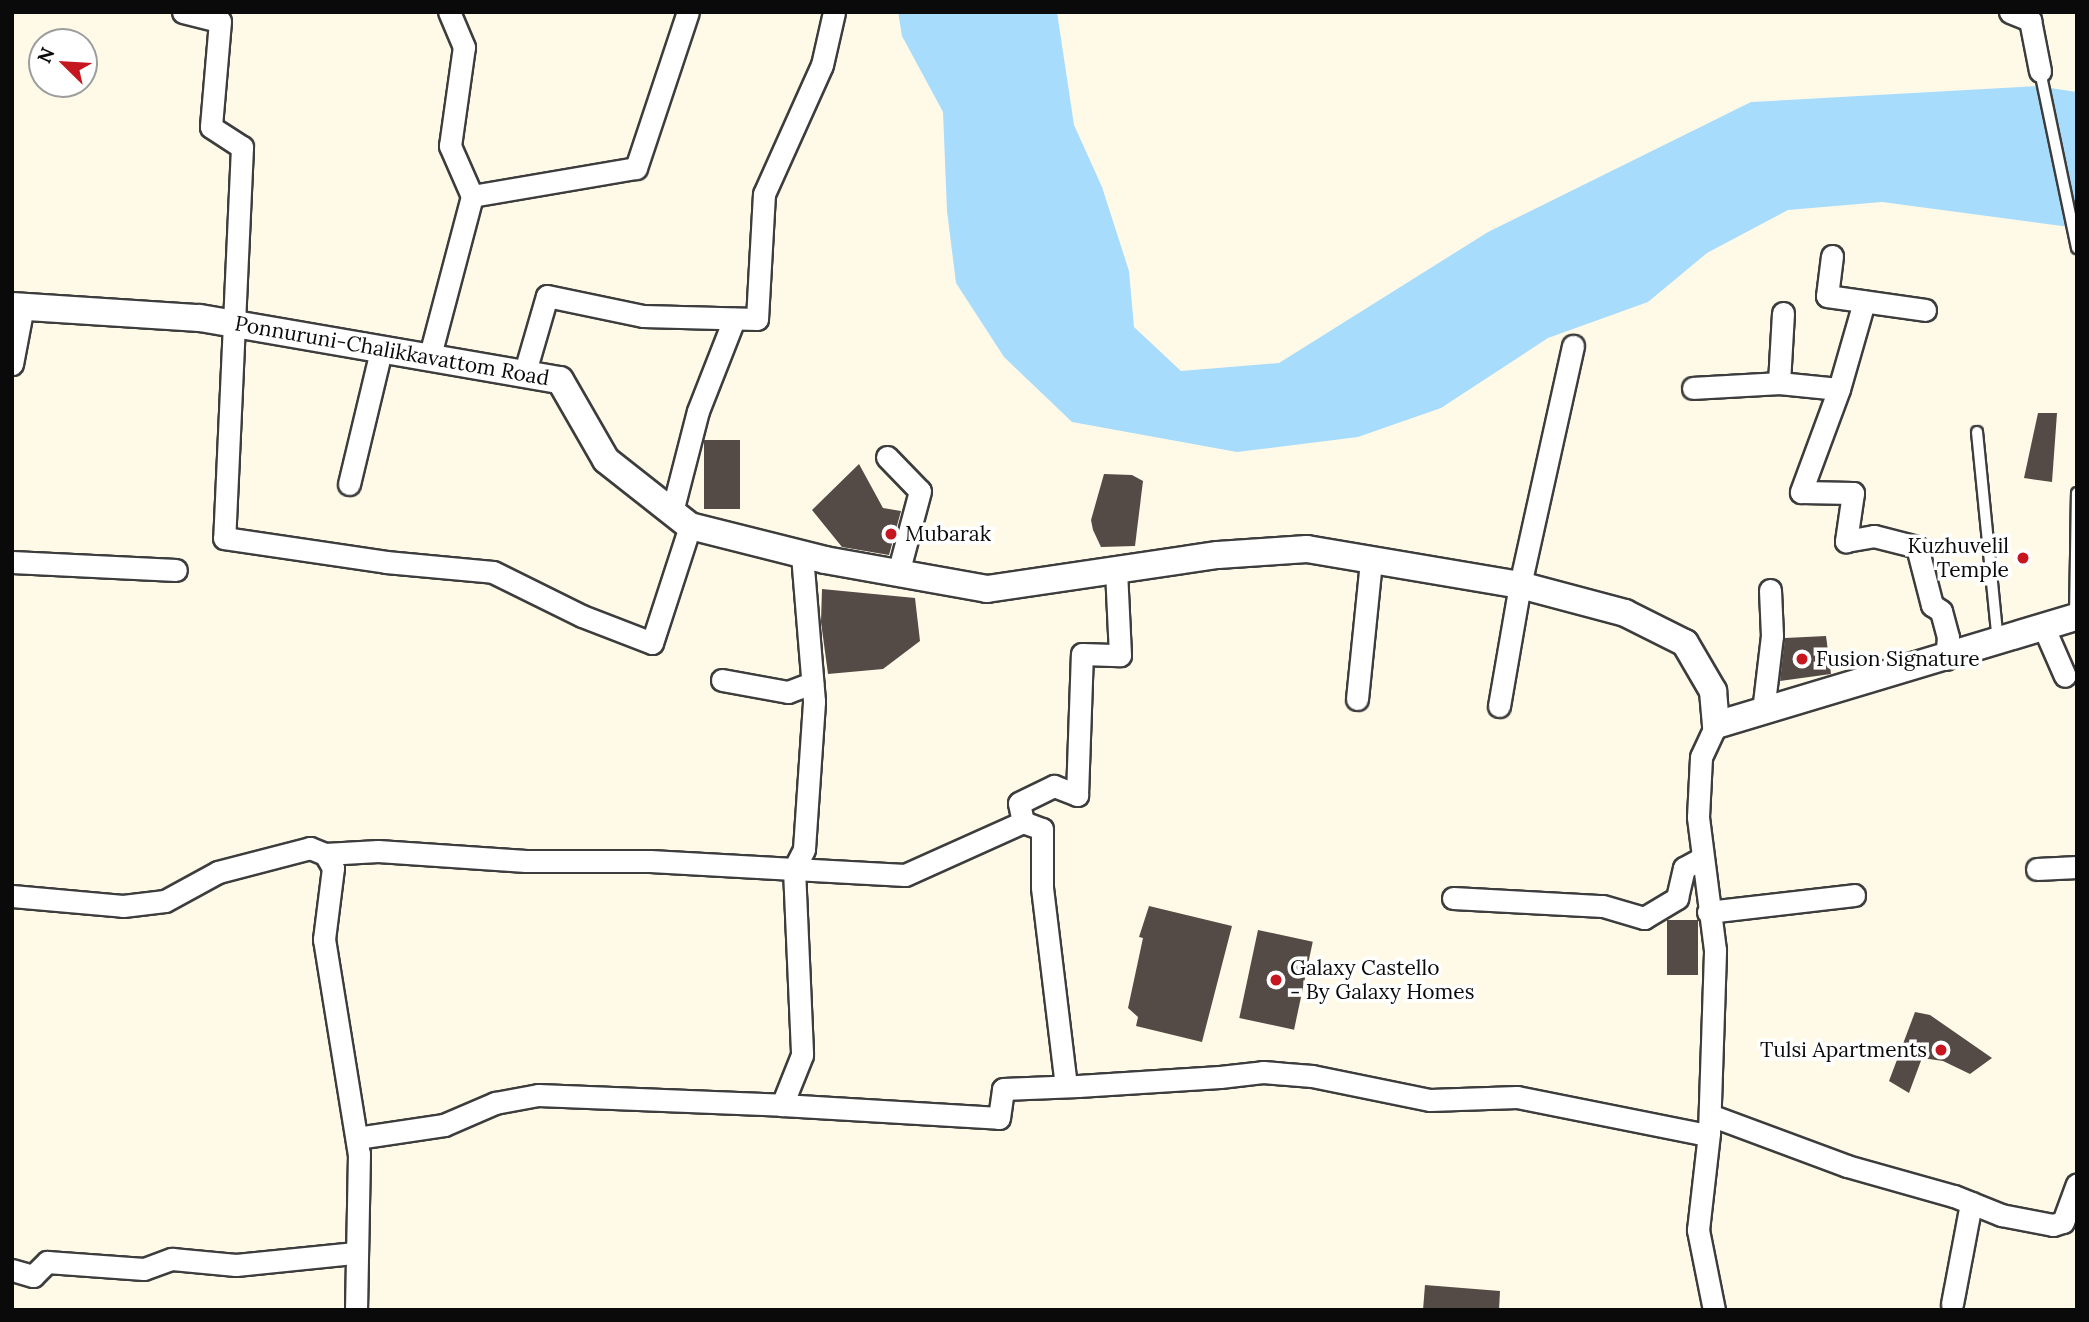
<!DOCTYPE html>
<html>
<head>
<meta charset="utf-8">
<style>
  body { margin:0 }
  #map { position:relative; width:2089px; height:1322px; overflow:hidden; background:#fffae8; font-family:Lora,serif }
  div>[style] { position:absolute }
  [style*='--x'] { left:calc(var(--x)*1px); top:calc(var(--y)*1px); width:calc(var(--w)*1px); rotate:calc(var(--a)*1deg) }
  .water>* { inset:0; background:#a7dcfc }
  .building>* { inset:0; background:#544b46; transform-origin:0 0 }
  .roads { filter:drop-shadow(2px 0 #3d3d3d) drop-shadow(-2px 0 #3d3d3d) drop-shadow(0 2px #3d3d3d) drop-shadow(0 -2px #3d3d3d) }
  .service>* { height:10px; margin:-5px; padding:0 5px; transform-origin:5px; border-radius:5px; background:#fff }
  .minor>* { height:21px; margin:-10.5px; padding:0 10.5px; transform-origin:10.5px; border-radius:10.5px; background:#fff }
  .tertiary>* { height:26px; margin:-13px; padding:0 13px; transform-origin:13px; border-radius:13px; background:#fff }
  .dots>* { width:19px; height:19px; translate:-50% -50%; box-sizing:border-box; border:4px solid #fff; border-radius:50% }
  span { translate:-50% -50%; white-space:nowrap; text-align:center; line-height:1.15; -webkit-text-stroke:7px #fff; paint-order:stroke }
  .street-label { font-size:21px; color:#0a0a0a }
  .poi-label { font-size:21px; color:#0a0a0a }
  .left { translate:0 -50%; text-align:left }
  .right { translate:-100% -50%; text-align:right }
  .frame { position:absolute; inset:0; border:14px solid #0a0a0a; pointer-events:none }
  .north { position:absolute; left:28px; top:28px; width:70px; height:70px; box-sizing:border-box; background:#fff; border:2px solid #9d9d9d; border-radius:50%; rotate:294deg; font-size:19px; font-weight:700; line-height:28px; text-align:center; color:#0a0a0a }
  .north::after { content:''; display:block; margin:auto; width:24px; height:32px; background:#c61720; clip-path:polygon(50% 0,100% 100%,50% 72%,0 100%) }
</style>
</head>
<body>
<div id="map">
  <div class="water">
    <i style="clip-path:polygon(898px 12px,1057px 12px,1074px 125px,1102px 187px,1129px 271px,1134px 327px,1181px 371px,1279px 363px,1488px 232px,1751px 102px,2037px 86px,2077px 92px,2077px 228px,1882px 202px,1788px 210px,1707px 253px,1648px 302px,1548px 338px,1441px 408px,1358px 437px,1237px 452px,1072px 422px,1004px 357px,956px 283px,947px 211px,943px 112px,902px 36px)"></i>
  </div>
  <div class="building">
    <i style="clip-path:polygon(2038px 413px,2057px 413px,2052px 482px,2024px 478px)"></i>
    <i style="left:704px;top:440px;width:36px;height:69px"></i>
    <i style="clip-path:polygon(859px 464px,883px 508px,901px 511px,889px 555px,842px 547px,812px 510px)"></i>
    <i style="clip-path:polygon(1104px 474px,1132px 475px,1143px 481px,1135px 546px,1101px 547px,1093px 530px,1091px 520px)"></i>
    <i style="clip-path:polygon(822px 589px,915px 598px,920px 641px,883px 669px,828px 674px,821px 622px)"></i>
    <i style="clip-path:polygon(1826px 636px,1831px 674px,1780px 681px,1785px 638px)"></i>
    <i style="clip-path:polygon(1149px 906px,1232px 926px,1202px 1042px,1136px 1026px,1138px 1017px,1128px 1008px,1143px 938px,1139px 937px)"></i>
    <i style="left:1667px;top:920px;width:31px;height:55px"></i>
    <i style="left:1258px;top:930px;width:56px;height:90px;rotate:12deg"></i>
    <i style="clip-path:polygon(1915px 1012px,1930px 1015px,1992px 1058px,1970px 1074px,1943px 1061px,1922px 1058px,1909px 1093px,1889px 1081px)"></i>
    <i style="clip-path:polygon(1425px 1285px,1500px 1291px,1499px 1310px,1423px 1310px)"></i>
  </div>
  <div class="roads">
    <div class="service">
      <i style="--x:2040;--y:71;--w:181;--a:78.2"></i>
      <i style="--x:1977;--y:432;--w:210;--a:84.3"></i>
      <i style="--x:2075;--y:618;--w:125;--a:-89.1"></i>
    </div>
    <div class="minor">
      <i style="--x:183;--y:12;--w:38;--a:14"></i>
      <i style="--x:220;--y:21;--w:106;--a:94.9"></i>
      <i style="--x:211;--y:127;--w:37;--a:33"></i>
      <i style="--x:242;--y:147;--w:391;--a:92.6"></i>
      <i style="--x:224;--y:538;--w:164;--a:8.4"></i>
      <i style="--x:386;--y:562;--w:107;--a:5.3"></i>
      <i style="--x:493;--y:572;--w:99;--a:26.3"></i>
      <i style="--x:582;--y:616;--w:75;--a:21.1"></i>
      <i style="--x:652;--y:643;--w:123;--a:-72"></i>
      <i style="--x:2010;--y:12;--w:22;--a:22"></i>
      <i style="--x:2030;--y:20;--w:52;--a:78.9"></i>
      <i style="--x:472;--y:196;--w:166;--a:-9.7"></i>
      <i style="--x:636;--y:168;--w:164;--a:-71.6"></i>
      <i style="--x:1832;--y:256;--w:40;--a:97.1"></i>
      <i style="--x:1827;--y:296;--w:99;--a:8.1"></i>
      <i style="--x:1783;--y:313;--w:70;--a:93.3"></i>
      <i style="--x:1779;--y:383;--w:60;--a:5.7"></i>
      <i style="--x:1839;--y:389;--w:110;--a:110.3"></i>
      <i style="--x:1801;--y:492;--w:52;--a:1.1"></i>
      <i style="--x:1853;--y:493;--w:49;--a:98.3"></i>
      <i style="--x:1846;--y:541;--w:28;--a:-10"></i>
      <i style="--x:1874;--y:536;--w:44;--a:14.3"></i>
      <i style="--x:1917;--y:547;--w:60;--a:75.5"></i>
      <i style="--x:1932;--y:605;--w:11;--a:34"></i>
      <i style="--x:1941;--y:611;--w:27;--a:75"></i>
      <i style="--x:1948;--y:637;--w:22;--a:95"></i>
      <i style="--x:429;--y:359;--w:169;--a:-75.2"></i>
      <i style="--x:472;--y:196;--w:55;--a:-113.7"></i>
      <i style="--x:450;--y:146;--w:100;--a:-82"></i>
      <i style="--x:464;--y:47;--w:38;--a:-113"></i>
      <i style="--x:12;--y:364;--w:59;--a:-79.3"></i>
      <i style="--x:524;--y:375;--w:82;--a:-73.8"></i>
      <i style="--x:547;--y:296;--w:98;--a:11.8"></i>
      <i style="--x:643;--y:316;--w:114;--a:1.5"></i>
      <i style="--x:757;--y:319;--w:125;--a:-86.8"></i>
      <i style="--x:764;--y:194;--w:141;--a:-65.8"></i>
      <i style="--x:822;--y:65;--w:54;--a:-77.2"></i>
      <i style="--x:1693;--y:388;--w:86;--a:-3.3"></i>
      <i style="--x:1839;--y:389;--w:91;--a:-74"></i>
      <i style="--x:887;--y:457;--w:47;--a:45.9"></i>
      <i style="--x:920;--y:491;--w:85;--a:105"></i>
      <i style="--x:349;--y:484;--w:137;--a:-76.5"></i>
      <i style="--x:672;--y:512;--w:104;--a:-75.6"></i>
      <i style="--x:698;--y:411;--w:99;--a:-68.6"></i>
      <i style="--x:12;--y:562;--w:164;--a:2.8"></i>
      <i style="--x:2044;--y:628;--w:52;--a:66.4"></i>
      <i style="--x:722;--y:680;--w:67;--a:10.3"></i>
      <i style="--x:788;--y:692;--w:26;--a:-21"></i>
      <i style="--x:1357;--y:699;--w:140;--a:-84.2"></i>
      <i style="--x:1499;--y:706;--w:123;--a:-80.2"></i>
      <i style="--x:1520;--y:585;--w:245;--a:-77.5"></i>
      <i style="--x:1763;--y:711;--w:76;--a:-83.2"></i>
      <i style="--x:1772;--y:636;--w:46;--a:-92.5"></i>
      <i style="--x:1023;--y:822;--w:19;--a:-102"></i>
      <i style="--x:1019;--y:803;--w:39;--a:-26"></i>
      <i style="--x:1054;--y:786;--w:25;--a:21"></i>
      <i style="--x:1077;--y:795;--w:141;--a:-88"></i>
      <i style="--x:1082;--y:654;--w:38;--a:2"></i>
      <i style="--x:1120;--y:655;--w:85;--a:-92.7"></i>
      <i style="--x:325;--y:854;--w:53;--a:-3.2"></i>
      <i style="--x:378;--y:851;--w:148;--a:3.9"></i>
      <i style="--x:526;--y:861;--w:124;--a:0"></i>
      <i style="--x:650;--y:861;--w:144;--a:3.2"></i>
      <i style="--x:794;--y:869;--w:22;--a:-63"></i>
      <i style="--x:804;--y:849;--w:148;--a:-86.1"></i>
      <i style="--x:814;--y:701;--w:147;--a:-94.7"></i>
      <i style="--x:2037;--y:869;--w:40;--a:-2.9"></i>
      <i style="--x:12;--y:896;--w:111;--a:5.1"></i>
      <i style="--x:123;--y:906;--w:42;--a:-6.8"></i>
      <i style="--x:165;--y:901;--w:60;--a:-28.7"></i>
      <i style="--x:218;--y:872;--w:95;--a:-14.6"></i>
      <i style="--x:310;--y:848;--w:16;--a:22"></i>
      <i style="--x:325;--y:854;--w:16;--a:60"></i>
      <i style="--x:333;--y:868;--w:72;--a:97.2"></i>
      <i style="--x:324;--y:939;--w:218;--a:80.8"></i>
      <i style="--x:359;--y:1154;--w:156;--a:91.1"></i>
      <i style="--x:1453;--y:898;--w:150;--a:3.1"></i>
      <i style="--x:1603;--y:906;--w:43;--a:16.3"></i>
      <i style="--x:1644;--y:918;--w:39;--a:-31"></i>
      <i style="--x:1677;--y:898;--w:31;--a:-77"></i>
      <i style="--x:1684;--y:868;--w:21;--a:-29"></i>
      <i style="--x:1708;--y:912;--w:147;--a:-6.6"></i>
      <i style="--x:1066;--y:1086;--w:200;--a:-96.9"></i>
      <i style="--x:1042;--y:887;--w:58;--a:-90"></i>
      <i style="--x:1042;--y:829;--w:20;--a:-160"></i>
      <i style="--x:1023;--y:822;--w:129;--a:155.8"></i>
      <i style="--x:905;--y:875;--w:111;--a:-176.9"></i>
      <i style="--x:794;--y:869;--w:186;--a:87.5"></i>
      <i style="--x:802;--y:1055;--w:54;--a:111.8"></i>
      <i style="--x:782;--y:1105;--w:217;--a:3.4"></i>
      <i style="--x:999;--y:1118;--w:29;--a:-82"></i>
      <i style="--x:1003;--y:1089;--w:75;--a:-2.3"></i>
      <i style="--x:1078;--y:1086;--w:142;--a:-3.6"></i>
      <i style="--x:1220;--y:1077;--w:43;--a:-6.6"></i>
      <i style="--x:1263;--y:1072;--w:49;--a:4.7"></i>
      <i style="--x:1312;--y:1076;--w:120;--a:11.5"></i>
      <i style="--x:1430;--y:1100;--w:87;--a:-2"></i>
      <i style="--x:1517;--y:1097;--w:195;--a:11.3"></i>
      <i style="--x:1710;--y:1115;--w:146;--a:20.4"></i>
      <i style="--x:1847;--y:1166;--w:111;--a:15.7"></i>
      <i style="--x:1954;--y:1196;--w:51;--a:22"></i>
      <i style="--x:2001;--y:1215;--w:53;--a:10.9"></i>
      <i style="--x:2053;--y:1225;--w:10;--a:-17"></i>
      <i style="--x:2063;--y:1222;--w:40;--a:-69.8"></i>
      <i style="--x:357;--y:1138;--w:88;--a:-8.5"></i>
      <i style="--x:444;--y:1125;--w:56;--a:-23.3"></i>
      <i style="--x:495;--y:1103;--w:44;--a:-10.5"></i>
      <i style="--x:538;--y:1095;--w:244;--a:2.3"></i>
      <i style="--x:12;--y:1270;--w:22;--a:16"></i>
      <i style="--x:33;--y:1276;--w:20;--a:-45"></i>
      <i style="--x:47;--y:1262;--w:97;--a:4.1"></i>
      <i style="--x:144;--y:1269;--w:30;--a:-20"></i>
      <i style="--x:172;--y:1259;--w:64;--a:5.4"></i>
      <i style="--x:236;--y:1265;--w:120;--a:-5.8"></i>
      <i style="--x:1952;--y:1304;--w:103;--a:-79.3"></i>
      <i style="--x:1714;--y:1310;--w:82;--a:-101.3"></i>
      <i style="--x:1698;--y:1230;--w:98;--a:-83.5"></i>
      <i style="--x:1709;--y:1133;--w:183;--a:-88.1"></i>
      <i style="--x:1715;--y:950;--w:134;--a:-97.3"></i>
      <i style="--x:1698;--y:817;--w:60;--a:-87.1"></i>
      <i style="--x:1701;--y:757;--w:35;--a:-65"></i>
    </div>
    <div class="tertiary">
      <i style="--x:12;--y:306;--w:188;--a:3.7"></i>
      <i style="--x:200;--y:318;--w:365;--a:9.8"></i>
      <i style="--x:560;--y:380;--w:92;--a:60.1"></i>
      <i style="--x:606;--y:460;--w:107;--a:38.2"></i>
      <i style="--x:690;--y:526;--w:139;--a:14.1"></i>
      <i style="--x:825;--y:560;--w:165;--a:10.1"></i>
      <i style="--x:987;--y:589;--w:233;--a:-8.4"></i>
      <i style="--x:1218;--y:555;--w:89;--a:-3.9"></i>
      <i style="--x:1307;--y:549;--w:216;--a:9.6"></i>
      <i style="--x:1520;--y:585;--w:109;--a:14.9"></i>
      <i style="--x:1625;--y:613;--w:67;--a:26.6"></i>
      <i style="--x:1685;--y:643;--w:56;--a:59.7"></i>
      <i style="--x:1713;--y:691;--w:34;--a:85"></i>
      <i style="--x:1716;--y:725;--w:377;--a:-16.7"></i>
    </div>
  </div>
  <div class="dots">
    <i style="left:891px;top:534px;background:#c61720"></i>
    <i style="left:2023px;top:558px;background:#c61720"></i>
    <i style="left:1802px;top:659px;background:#c61720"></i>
    <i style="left:1276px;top:980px;background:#c61720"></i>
    <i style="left:1941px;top:1050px;background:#c61720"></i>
  </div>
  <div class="street-label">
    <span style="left:392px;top:351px;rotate:10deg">Ponnuruni-Chalikkavattom Road</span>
  </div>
  <div class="poi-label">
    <span class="left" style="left:905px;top:534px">Mubarak</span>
    <span class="right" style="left:2009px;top:558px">Kuzhuvelil<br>Temple</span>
    <span class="left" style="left:1816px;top:659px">Fusion Signature</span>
    <span class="left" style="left:1290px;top:980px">Galaxy Castello<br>- By Galaxy Homes</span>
    <span class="right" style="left:1927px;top:1050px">Tulsi Apartments</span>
  </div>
  <div class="frame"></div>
  <div class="north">N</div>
</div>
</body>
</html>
